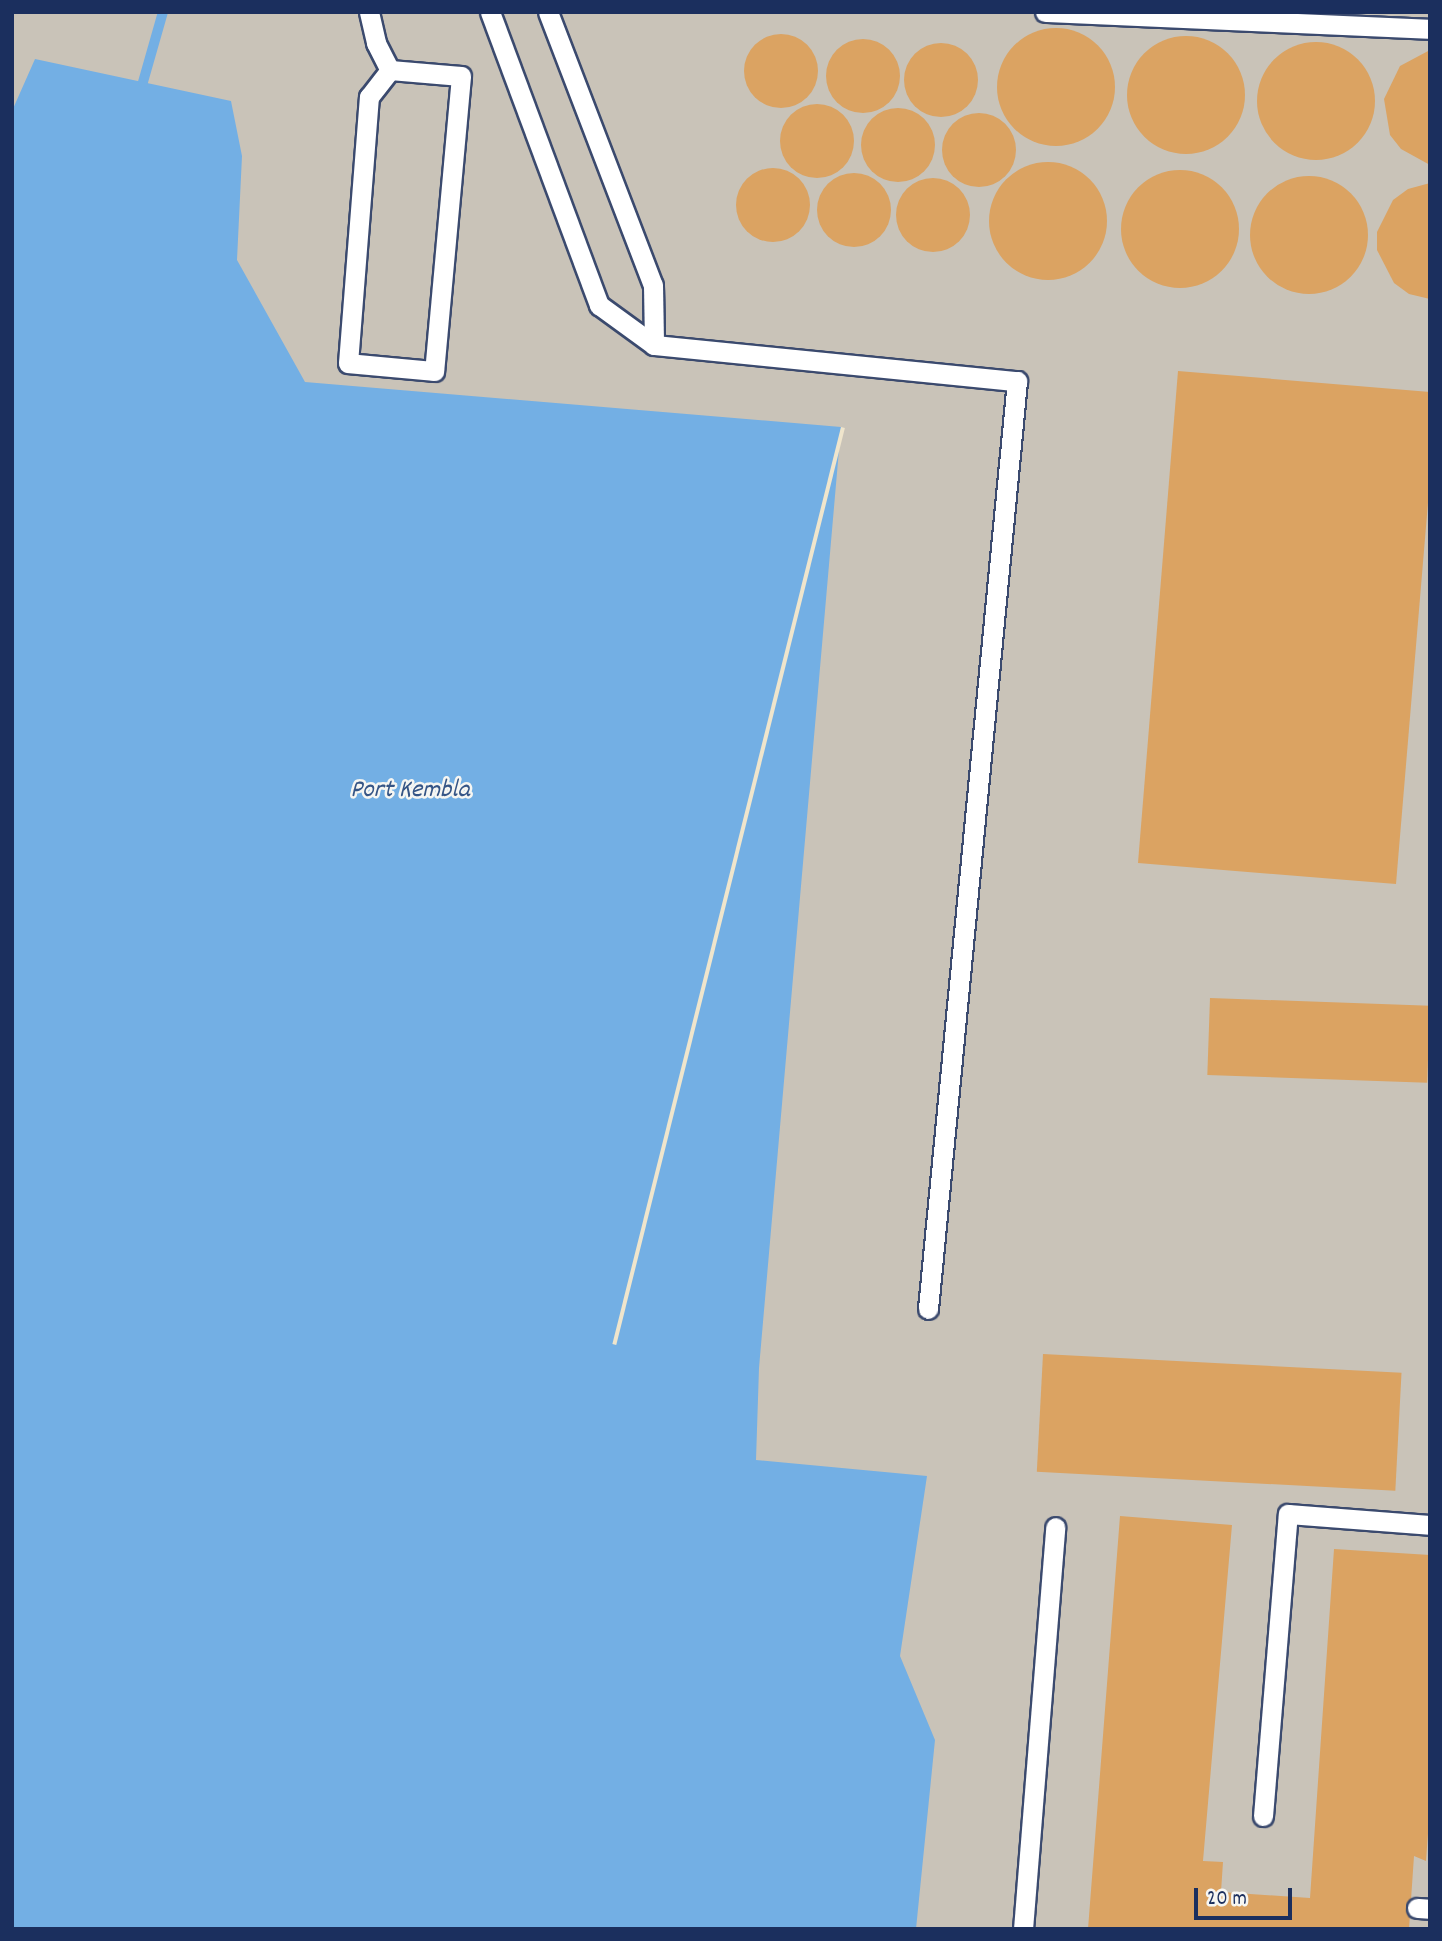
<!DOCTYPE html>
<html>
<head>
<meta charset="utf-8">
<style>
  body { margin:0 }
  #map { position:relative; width:1442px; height:1941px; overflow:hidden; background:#efe5cc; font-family:Dekko,sans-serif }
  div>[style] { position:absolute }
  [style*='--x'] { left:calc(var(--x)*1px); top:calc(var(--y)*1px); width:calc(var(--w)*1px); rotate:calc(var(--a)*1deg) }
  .industrial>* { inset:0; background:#c9c3b8; transform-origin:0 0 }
  .water>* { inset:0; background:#73afe4 }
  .pier>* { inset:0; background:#efe5cc; transform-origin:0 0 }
  .stream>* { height:10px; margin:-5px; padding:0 5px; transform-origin:5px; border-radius:5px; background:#73afe4 }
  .building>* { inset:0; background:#dba362; transform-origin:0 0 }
  .round { border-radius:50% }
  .roads { filter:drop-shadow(2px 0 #3b4a6e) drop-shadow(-2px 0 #3b4a6e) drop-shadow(0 2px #3b4a6e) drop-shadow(0 -2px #3b4a6e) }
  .lane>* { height:19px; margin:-9.5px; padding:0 9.5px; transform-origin:9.5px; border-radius:9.5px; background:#fff }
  span { translate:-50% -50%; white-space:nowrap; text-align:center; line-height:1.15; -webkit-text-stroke:5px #f6f6f2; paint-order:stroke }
  .water-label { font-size:26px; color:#355586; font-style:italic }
  .frame { position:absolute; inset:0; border:14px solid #1b2f5e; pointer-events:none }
  .scale { position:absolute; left:1194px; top:1888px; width:98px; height:32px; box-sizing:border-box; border:4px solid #1b2f5e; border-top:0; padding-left:9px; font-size:21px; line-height:24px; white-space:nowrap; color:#1b2f5e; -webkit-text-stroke:5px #f6f6f2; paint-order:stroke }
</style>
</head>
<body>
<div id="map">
  <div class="industrial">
    <i style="left:12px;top:12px;width:1418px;height:1917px"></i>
  </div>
  <div class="water">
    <i style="clip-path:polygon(35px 59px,231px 101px,242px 156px,237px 260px,305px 382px,841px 427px,759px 1368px,756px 1460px,927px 1476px,900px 1656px,935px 1740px,916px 1929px,12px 1929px,12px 111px)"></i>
  </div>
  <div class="pier">
    <i style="left:841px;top:427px;width:4px;height:945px;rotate:14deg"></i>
  </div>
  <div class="stream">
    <i style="--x:143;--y:82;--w:73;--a:-74.1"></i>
  </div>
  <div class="building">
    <i class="round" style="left:997px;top:28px;width:118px;height:118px"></i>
    <i class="round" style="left:744px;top:34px;width:74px;height:74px"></i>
    <i class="round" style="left:1127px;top:36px;width:118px;height:118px"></i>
    <i class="round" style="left:826px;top:39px;width:74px;height:74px"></i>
    <i class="round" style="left:1257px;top:42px;width:118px;height:118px"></i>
    <i class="round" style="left:904px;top:43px;width:74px;height:74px"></i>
    <i style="clip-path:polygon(1430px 50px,1430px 165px,1401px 149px,1390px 135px,1384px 99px,1400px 66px)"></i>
    <i class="round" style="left:780px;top:104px;width:74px;height:74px"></i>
    <i class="round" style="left:861px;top:108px;width:74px;height:74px"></i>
    <i class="round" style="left:942px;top:113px;width:74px;height:74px"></i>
    <i class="round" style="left:989px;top:162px;width:118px;height:118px"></i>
    <i class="round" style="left:736px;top:168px;width:74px;height:74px"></i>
    <i class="round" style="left:1121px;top:170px;width:118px;height:118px"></i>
    <i class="round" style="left:817px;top:173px;width:74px;height:74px"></i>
    <i class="round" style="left:1250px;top:176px;width:118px;height:118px"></i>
    <i class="round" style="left:896px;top:178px;width:74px;height:74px"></i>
    <i style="clip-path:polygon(1430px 183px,1430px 299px,1409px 294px,1394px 283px,1377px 250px,1377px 232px,1393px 200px,1408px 189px)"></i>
    <i style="clip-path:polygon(1178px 371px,1430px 392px,1430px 479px,1396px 884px,1138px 863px)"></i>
    <i style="left:1210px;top:998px;width:220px;height:77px;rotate:2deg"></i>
    <i style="left:1043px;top:1354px;width:359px;height:118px;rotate:3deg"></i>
    <i style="clip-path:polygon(1120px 1516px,1232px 1525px,1203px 1861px,1223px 1862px,1221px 1892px,1310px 1898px,1334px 1549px,1430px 1555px,1430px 1806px,1426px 1861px,1414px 1856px,1409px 1929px,1088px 1929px)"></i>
  </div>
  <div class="roads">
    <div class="lane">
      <i style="--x:369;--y:12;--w:32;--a:77"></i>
      <i style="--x:376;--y:43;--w:30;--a:63"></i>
      <i style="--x:490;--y:12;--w:313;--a:69.6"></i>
      <i style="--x:599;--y:305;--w:68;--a:36"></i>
      <i style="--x:654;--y:345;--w:365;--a:5.7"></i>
      <i style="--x:1017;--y:381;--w:932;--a:95.48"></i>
      <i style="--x:548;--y:12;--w:292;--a:69"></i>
      <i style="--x:653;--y:285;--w:60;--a:89"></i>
      <i style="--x:1045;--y:12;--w:385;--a:2.5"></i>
      <i style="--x:390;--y:70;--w:71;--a:4.8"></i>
      <i style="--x:461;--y:76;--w:296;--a:95.2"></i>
      <i style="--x:434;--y:371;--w:86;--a:-174.7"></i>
      <i style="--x:348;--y:363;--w:267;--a:-85.5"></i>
      <i style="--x:369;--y:97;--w:34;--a:-52"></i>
      <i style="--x:1263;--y:1816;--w:303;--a:-85.3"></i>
      <i style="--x:1288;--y:1514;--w:142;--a:4.4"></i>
      <i style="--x:1417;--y:1908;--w:13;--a:4"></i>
      <i style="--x:1023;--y:1929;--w:403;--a:-85.4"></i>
    </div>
  </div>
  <div class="water-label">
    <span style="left:410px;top:791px">Port Kembla</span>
  </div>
  <div class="frame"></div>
  <div class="scale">20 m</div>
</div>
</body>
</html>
